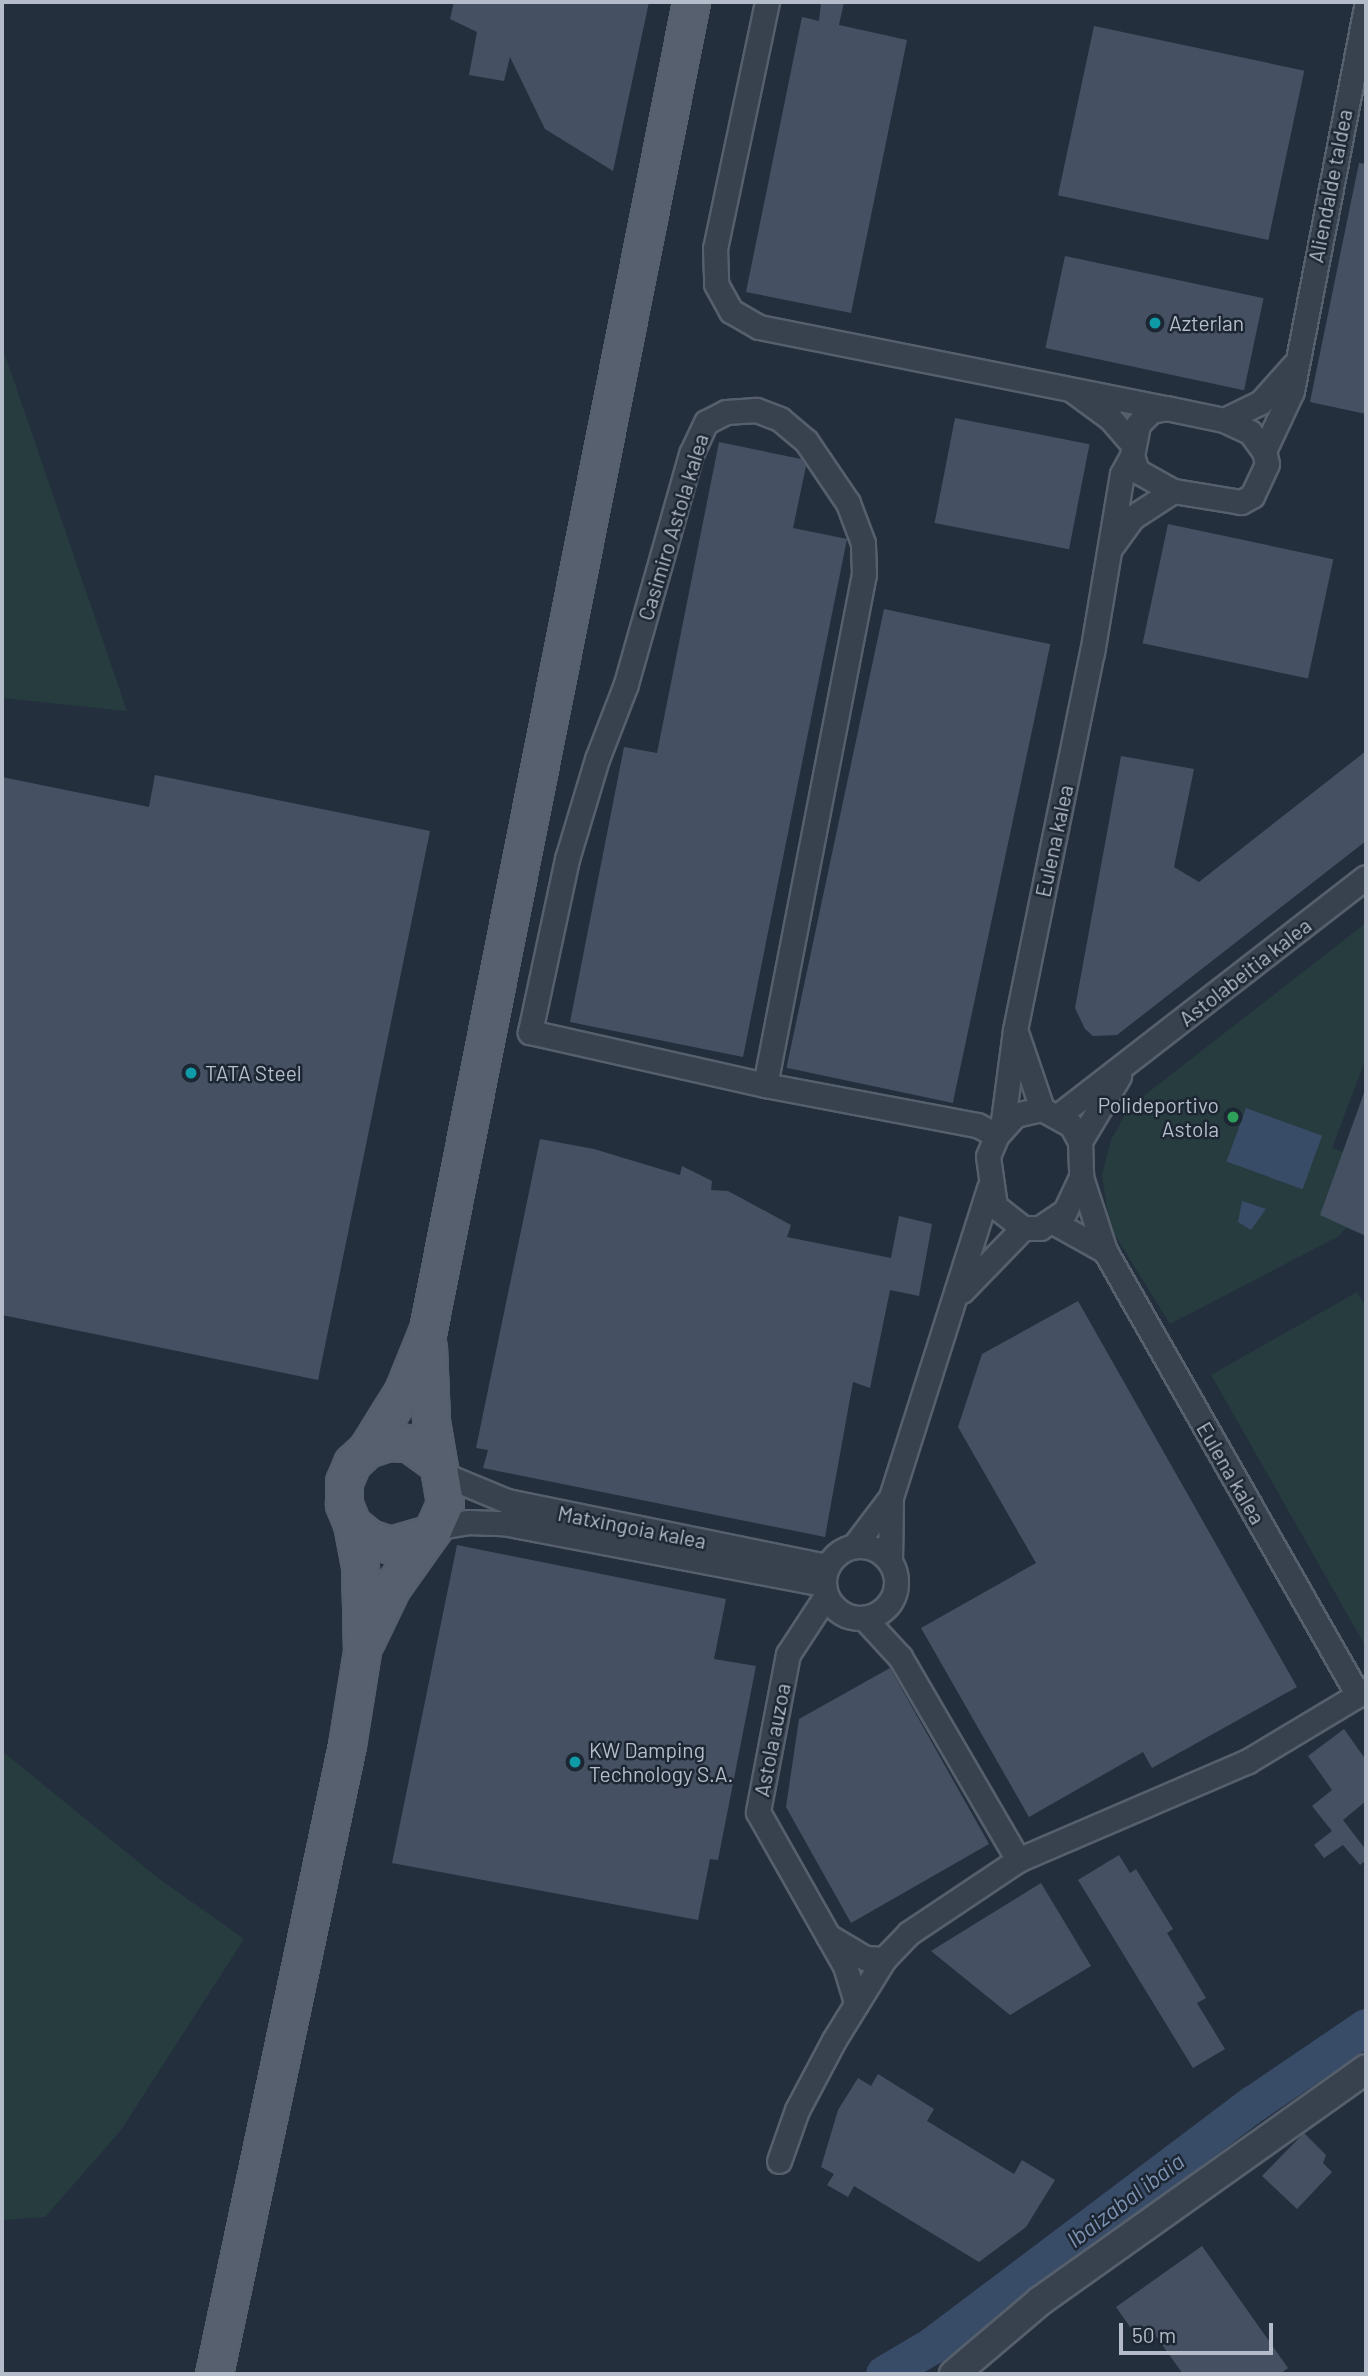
<!DOCTYPE html>
<html>
<head>
<meta charset="utf-8">
<style>
  body { margin:0 }
  #map { position:relative; width:1368px; height:2376px; overflow:hidden; background:#242f3e; font-family:Barlow,sans-serif }
  div>[style] { position:absolute }
  [style*='--x'] { left:calc(var(--x)*1px); top:calc(var(--y)*1px); width:calc(var(--w)*1px); rotate:calc(var(--a)*1deg) }
  .green>* { inset:0; background:#263c3f }
  .water>* { inset:0; background:#394c67; transform-origin:0 0 }
  .river>* { height:37px; margin:-18.5px; padding:0 18.5px; transform-origin:18.5px; border-radius:18.5px; background:#394c67 }
  .building>* { inset:0; background:#455162; transform-origin:0 0 }
  .roads { filter:drop-shadow(2px 0 #565f6c) drop-shadow(-2px 0 #565f6c) drop-shadow(0 2px #565f6c) drop-shadow(0 -2px #565f6c) }
  .minor>* { height:23px; margin:-11.5px; padding:0 11.5px; transform-origin:11.5px; border-radius:11.5px; background:#38414e }
  .minor>.ring { margin:-11.5px; padding:0; box-sizing:content-box; background:none; border:23px solid #38414e; border-radius:50% }
  .tertiary>* { height:28px; margin:-14px; padding:0 14px; transform-origin:14px; border-radius:14px; background:#38414e }
  .primary>* { height:35px; margin:-17.5px; padding:0 17.5px; transform-origin:17.5px; border-radius:17.5px; background:#56606e }
  .dots>* { width:19px; height:19px; translate:-50% -50%; box-sizing:border-box; border:4px solid #1d2633; border-radius:50% }
  span { translate:-50% -50%; white-space:nowrap; text-align:center; line-height:1.15; -webkit-text-stroke:5px #1d2633; paint-order:stroke }
  .street-label { font-size:21px; color:#b4bcc9 }
  .poi-label { font-size:21px; color:#b4bcc9 }
  .left { translate:0 -50%; text-align:left }
  .right { translate:-100% -50%; text-align:right }
  .water-label { font-size:23px; color:#7c92b1; font-style:italic }
  .frame { position:absolute; inset:0; border:4px solid #b4bcc9; pointer-events:none }
  .scale { position:absolute; left:1119px; top:2323px; width:154px; height:32px; box-sizing:border-box; border:4px solid #b4bcc9; border-top:0; padding-left:9px; font-size:21px; line-height:24px; white-space:nowrap; color:#b4bcc9; -webkit-text-stroke:5px #1d2633; paint-order:stroke }
</style>
</head>
<body>
<div id="map">
  <div class="green">
    <i style="clip-path:polygon(2px 346px,127px 711px,2px 698px)"></i>
    <i style="clip-path:polygon(1366px 923px,1366px 1058px,1332px 1148px,1343px 1152px,1366px 1087px,1366px 1236px,1346px 1228px,1339px 1236px,1170px 1324px,1110px 1227px,1102px 1175px,1111px 1140px,1128px 1109px,1141px 1098px)"></i>
    <i style="clip-path:polygon(1357px 1292px,1366px 1307px,1366px 1647px,1211px 1375px)"></i>
    <i style="clip-path:polygon(2px 1751px,158px 1878px,244px 1939px,121px 2130px,45px 2217px,2px 2220px)"></i>
  </div>
  <div class="water">
    <i style="left:1246px;top:1108px;width:81px;height:57px;rotate:20deg"></i>
    <i style="clip-path:polygon(1242px 1201px,1266px 1209px,1251px 1230px,1238px 1222px)"></i>
  </div>
  <div class="river">
    <i style="--x:884;--y:2374;--w:55;--a:-30.8"></i>
    <i style="--x:931;--y:2346;--w:404;--a:-37"></i>
    <i style="--x:1254;--y:2103;--w:135;--a:-34.2"></i>
  </div>
  <div class="building">
    <i style="clip-path:polygon(454px 2px,649px 2px,613px 171px,545px 129px,510px 57px,504px 81px,469px 75px,477px 32px,450px 19px)"></i>
    <i style="clip-path:polygon(821px 2px,844px 2px,839px 25px,907px 40px,851px 313px,746px 292px,802px 17px,819px 21px)"></i>
    <i style="left:1094px;top:26px;width:215px;height:173px;rotate:12deg"></i>
    <i style="clip-path:polygon(1359px 163px,1366px 164px,1366px 414px,1310px 402px)"></i>
    <i style="left:1065px;top:256px;width:203px;height:94px;rotate:12deg"></i>
    <i style="left:955px;top:418px;width:137px;height:107px;rotate:11deg"></i>
    <i style="clip-path:polygon(719px 442px,801px 459px,806px 466px,793px 528px,847px 539px,743px 1057px,570px 1022px,624px 747px,657px 753px)"></i>
    <i style="left:1168px;top:524px;width:169px;height:122px;rotate:12deg"></i>
    <i style="left:884px;top:609px;width:170px;height:469px;rotate:12deg"></i>
    <i style="clip-path:polygon(1366px 751px,1366px 841px,1117px 1035px,1093px 1036px,1085px 1029px,1075px 1008px,1121px 756px,1194px 769px,1174px 867px,1199px 882px)"></i>
    <i style="clip-path:polygon(155px 775px,430px 831px,318px 1380px,2px 1315px,2px 777px,149px 807px)"></i>
    <i style="clip-path:polygon(1364px 1093px,1366px 1093px,1366px 1236px,1320px 1215px)"></i>
    <i style="clip-path:polygon(540px 1139px,594px 1149px,680px 1175px,682px 1166px,712px 1181px,711px 1190px,728px 1191px,791px 1225px,787px 1237px,891px 1258px,899px 1216px,932px 1224px,919px 1296px,890px 1290px,870px 1388px,853px 1382px,825px 1537px,483px 1468px,488px 1450px,476px 1448px)"></i>
    <i style="clip-path:polygon(1078px 1301px,1297px 1687px,1152px 1768px,1143px 1752px,1029px 1817px,921px 1628px,1036px 1563px,958px 1427px,982px 1354px)"></i>
    <i style="clip-path:polygon(457px 1545px,726px 1599px,714px 1659px,756px 1666px,718px 1860px,710px 1859px,698px 1920px,392px 1863px)"></i>
    <i style="clip-path:polygon(890px 1668px,989px 1844px,851px 1923px,786px 1807px,799px 1719px)"></i>
    <i style="clip-path:polygon(1344px 1729px,1366px 1760px,1366px 1801px,1343px 1820px,1366px 1850px,1366px 1860px,1360px 1865px,1343px 1845px,1324px 1858px,1314px 1845px,1332px 1831px,1312px 1806px,1332px 1790px,1308px 1756px)"></i>
    <i style="clip-path:polygon(1119px 1855px,1130px 1873px,1136px 1869px,1173px 1929px,1167px 1933px,1206px 1998px,1197px 2003px,1225px 2049px,1193px 2068px,1078px 1880px)"></i>
    <i style="clip-path:polygon(1041px 1883px,1091px 1966px,1010px 2015px,931px 1951px)"></i>
    <i style="clip-path:polygon(878px 2074px,934px 2109px,927px 2121px,1014px 2174px,1022px 2160px,1055px 2180px,1026px 2227px,979px 2262px,854px 2186px,848px 2197px,827px 2185px,834px 2174px,821px 2167px,838px 2110px,858px 2078px,871px 2086px)"></i>
    <i style="clip-path:polygon(1304px 2133px,1326px 2155px,1323px 2163px,1332px 2172px,1297px 2209px,1262px 2176px)"></i>
    <i style="clip-path:polygon(1202px 2246px,1288px 2368px,1280px 2374px,1183px 2374px,1153px 2332px,1140px 2341px,1116px 2307px)"></i>
  </div>
  <div class="roads">
    <div class="minor">
      <i style="--x:767;--y:2;--w:251;--a:101.9"></i>
      <i style="--x:715;--y:248;--w:36;--a:88"></i>
      <i style="--x:716;--y:284;--w:31;--a:61"></i>
      <i style="--x:731;--y:311;--w:32;--a:30"></i>
      <i style="--x:759;--y:327;--w:415;--a:11.3"></i>
      <i style="--x:1073;--y:391;--w:46;--a:36.1"></i>
      <i style="--x:1110;--y:418;--w:35;--a:49"></i>
      <i style="--x:1166;--y:408;--w:59;--a:11.7"></i>
      <i style="--x:1224;--y:420;--w:29;--a:25"></i>
      <i style="--x:1250;--y:432;--w:24;--a:54"></i>
      <i style="--x:1264;--y:451;--w:13;--a:77"></i>
      <i style="--x:1267;--y:464;--w:35;--a:115"></i>
      <i style="--x:1252;--y:496;--w:13;--a:151"></i>
      <i style="--x:1241;--y:502;--w:69;--a:-170.8"></i>
      <i style="--x:1173;--y:491;--w:41;--a:-150.9"></i>
      <i style="--x:1137;--y:471;--w:16;--a:-108"></i>
      <i style="--x:1132;--y:456;--w:33;--a:-79"></i>
      <i style="--x:1138;--y:424;--w:18;--a:-45"></i>
      <i style="--x:1151;--y:411;--w:15;--a:-11"></i>
      <i style="--x:1224;--y:420;--w:41;--a:-25.9"></i>
      <i style="--x:1261;--y:402;--w:50;--a:-48.3"></i>
      <i style="--x:1264;--y:451;--w:66;--a:-65"></i>
      <i style="--x:1292;--y:391;--w:391;--a:-79.1"></i>
      <i style="--x:1111;--y:547;--w:37;--a:-54"></i>
      <i style="--x:1133;--y:517;--w:48;--a:-33"></i>
      <i style="--x:1017;--y:1035;--w:78;--a:71.3"></i>
      <i style="--x:765;--y:1085;--w:521;--a:-79.04"></i>
      <i style="--x:864;--y:574;--w:31;--a:-92"></i>
      <i style="--x:863;--y:543;--w:43;--a:-110.6"></i>
      <i style="--x:848;--y:503;--w:75;--a:-124.1"></i>
      <i style="--x:806;--y:441;--w:34;--a:-140"></i>
      <i style="--x:780;--y:419;--w:26;--a:-159"></i>
      <i style="--x:756;--y:410;--w:30;--a:176"></i>
      <i style="--x:726;--y:412;--w:22;--a:153"></i>
      <i style="--x:706;--y:422;--w:35;--a:115"></i>
      <i style="--x:691;--y:454;--w:239;--a:105.8"></i>
      <i style="--x:626;--y:684;--w:80;--a:111.1"></i>
      <i style="--x:597;--y:759;--w:104;--a:106.7"></i>
      <i style="--x:567;--y:859;--w:177;--a:102.1"></i>
      <i style="--x:530;--y:1032;--w:241;--a:12.7"></i>
      <i style="--x:765;--y:1085;--w:216;--a:10.7"></i>
      <i style="--x:977;--y:1125;--w:22;--a:27"></i>
      <i style="--x:1042;--y:1109;--w:33;--a:29"></i>
      <i style="--x:1071;--y:1125;--w:18;--a:61"></i>
      <i style="--x:1080;--y:1141;--w:36;--a:88"></i>
      <i style="--x:1081;--y:1177;--w:38;--a:115"></i>
      <i style="--x:1065;--y:1211;--w:30;--a:146"></i>
      <i style="--x:1040;--y:1228;--w:17;--a:180"></i>
      <i style="--x:1023;--y:1228;--w:36;--a:-142"></i>
      <i style="--x:995;--y:1206;--w:50;--a:-98"></i>
      <i style="--x:988;--y:1156;--w:23;--a:-67"></i>
      <i style="--x:997;--y:1135;--w:27;--a:-48"></i>
      <i style="--x:1015;--y:1115;--w:28;--a:-13"></i>
      <i style="--x:1059;--y:1115;--w:388;--a:-37.8"></i>
      <i style="--x:1002;--y:1128;--w:99;--a:-82.4"></i>
      <i style="--x:1015;--y:1030;--w:385;--a:-78.5"></i>
      <i style="--x:1092;--y:653;--w:181;--a:-80.5"></i>
      <i style="--x:1122;--y:474;--w:21;--a:-61"></i>
      <i style="--x:1080;--y:1141;--w:76;--a:-59"></i>
      <i style="--x:1081;--y:1177;--w:78;--a:72"></i>
      <i style="--x:1105;--y:1251;--w:511;--a:60.32"></i>
      <i style="--x:1053;--y:1222;--w:60;--a:29.1"></i>
      <i style="--x:962;--y:1291;--w:88;--a:-45.9"></i>
      <i style="--x:442;--y:1474;--w:70;--a:22.6"></i>
      <i style="--x:507;--y:1501;--w:327;--a:11.5"></i>
      <i style="--x:434;--y:1528;--w:34;--a:-10"></i>
      <i style="--x:467;--y:1522;--w:36;--a:2"></i>
      <i style="--x:503;--y:1523;--w:327;--a:10.8"></i>
      <i class="ring" style="left:824px;top:1546px;width:49px;height:49px"></i>
      <i style="--x:854;--y:1546;--w:61;--a:-52.9"></i>
      <i style="--x:890;--y:1562;--w:65;--a:-89.1"></i>
      <i style="--x:891;--y:1497;--w:324;--a:-72.4"></i>
      <i style="--x:826;--y:1596;--w:69;--a:123.2"></i>
      <i style="--x:788;--y:1654;--w:161;--a:100.8"></i>
      <i style="--x:758;--y:1812;--w:177;--a:60.5"></i>
      <i style="--x:845;--y:1966;--w:39;--a:73"></i>
      <i style="--x:864;--y:1618;--w:53;--a:47.3"></i>
      <i style="--x:900;--y:1657;--w:235;--a:59.8"></i>
      <i style="--x:828;--y:1936;--w:43;--a:30.7"></i>
      <i style="--x:865;--y:1958;--w:19;--a:3"></i>
      <i style="--x:779;--y:2161;--w:54;--a:-70.6"></i>
      <i style="--x:797;--y:2110;--w:79;--a:-62.1"></i>
      <i style="--x:834;--y:2040;--w:95;--a:-58.3"></i>
      <i style="--x:884;--y:1959;--w:36;--a:-46"></i>
      <i style="--x:909;--y:1933;--w:131;--a:-33.8"></i>
      <i style="--x:1018;--y:1860;--w:250;--a:-23.3"></i>
      <i style="--x:1248;--y:1761;--w:138;--a:-31"></i>
    </div>
    <div class="tertiary">
      <i style="--x:954;--y:2374;--w:113;--a:-40.3"></i>
      <i style="--x:1040;--y:2301;--w:400;--a:-35.4"></i>
    </div>
    <div class="primary">
      <i style="--x:367;--y:1449;--w:22;--a:-18"></i>
      <i style="--x:388;--y:1442;--w:21;--a:3"></i>
      <i style="--x:409;--y:1443;--w:34;--a:36"></i>
      <i style="--x:352;--y:1524;--w:22;--a:39"></i>
      <i style="--x:369;--y:1538;--w:22;--a:18"></i>
      <i style="--x:390;--y:1545;--w:36;--a:-16"></i>
      <i style="--x:366;--y:1641;--w:60;--a:-64.3"></i>
      <i style="--x:392;--y:1587;--w:72;--a:-54.6"></i>
      <i style="--x:434;--y:1528;--w:27;--a:-66"></i>
      <i style="--x:445;--y:1503;--w:83;--a:-99.7"></i>
      <i style="--x:431;--y:1421;--w:74;--a:-92.3"></i>
      <i style="--x:214;--y:2374;--w:643;--a:-78.06"></i>
      <i style="--x:347;--y:1745;--w:95;--a:-80.9"></i>
      <i style="--x:362;--y:1651;--w:85;--a:-91.3"></i>
      <i style="--x:360;--y:1566;--w:43;--a:-100.8"></i>
      <i style="--x:352;--y:1524;--w:22;--a:-112"></i>
      <i style="--x:344;--y:1504;--w:22;--a:-90"></i>
      <i style="--x:344;--y:1482;--w:21;--a:-67"></i>
      <i style="--x:352;--y:1463;--w:21;--a:-43"></i>
      <i style="--x:367;--y:1449;--w:68;--a:-58.2"></i>
      <i style="--x:403;--y:1391;--w:67;--a:-68"></i>
      <i style="--x:428;--y:1329;--w:1353;--a:-78.79"></i>
    </div>
  </div>
  <div class="dots">
    <i style="left:1155px;top:323px;background:#0f9aa8"></i>
    <i style="left:191px;top:1073px;background:#0f9aa8"></i>
    <i style="left:1233px;top:1117px;background:#2e9e5b"></i>
    <i style="left:575px;top:1762px;background:#0f9aa8"></i>
  </div>
  <div class="street-label">
    <span style="left:1330px;top:186px;rotate:-79deg">Aliendalde taldea</span>
    <span style="left:673px;top:527px;rotate:-73deg">Casimiro Astola kalea</span>
    <span style="left:1054px;top:841px;rotate:-78deg">Eulena kalea</span>
    <span style="left:1245px;top:972px;rotate:-38deg">Astolabeitia kalea</span>
    <span style="left:1231px;top:1473px;rotate:60deg">Eulena kalea</span>
    <span style="left:632px;top:1527px;rotate:11deg">Matxingoia kalea</span>
    <span style="left:772px;top:1740px;rotate:-79deg">Astola auzoa</span>
  </div>
  <div class="poi-label">
    <span class="left" style="left:1169px;top:323px">Azterlan</span>
    <span class="left" style="left:205px;top:1073px">TATA Steel</span>
    <span class="right" style="left:1219px;top:1117px">Polideportivo<br>Astola</span>
    <span class="left" style="left:589px;top:1762px">KW Damping<br>Technology S.A.</span>
  </div>
  <div class="water-label">
    <span style="left:1125px;top:2200px;rotate:-37deg">Ibaizabal ibaia</span>
  </div>
  <div class="frame"></div>
  <div class="scale">50 m</div>
</div>
</body>
</html>
